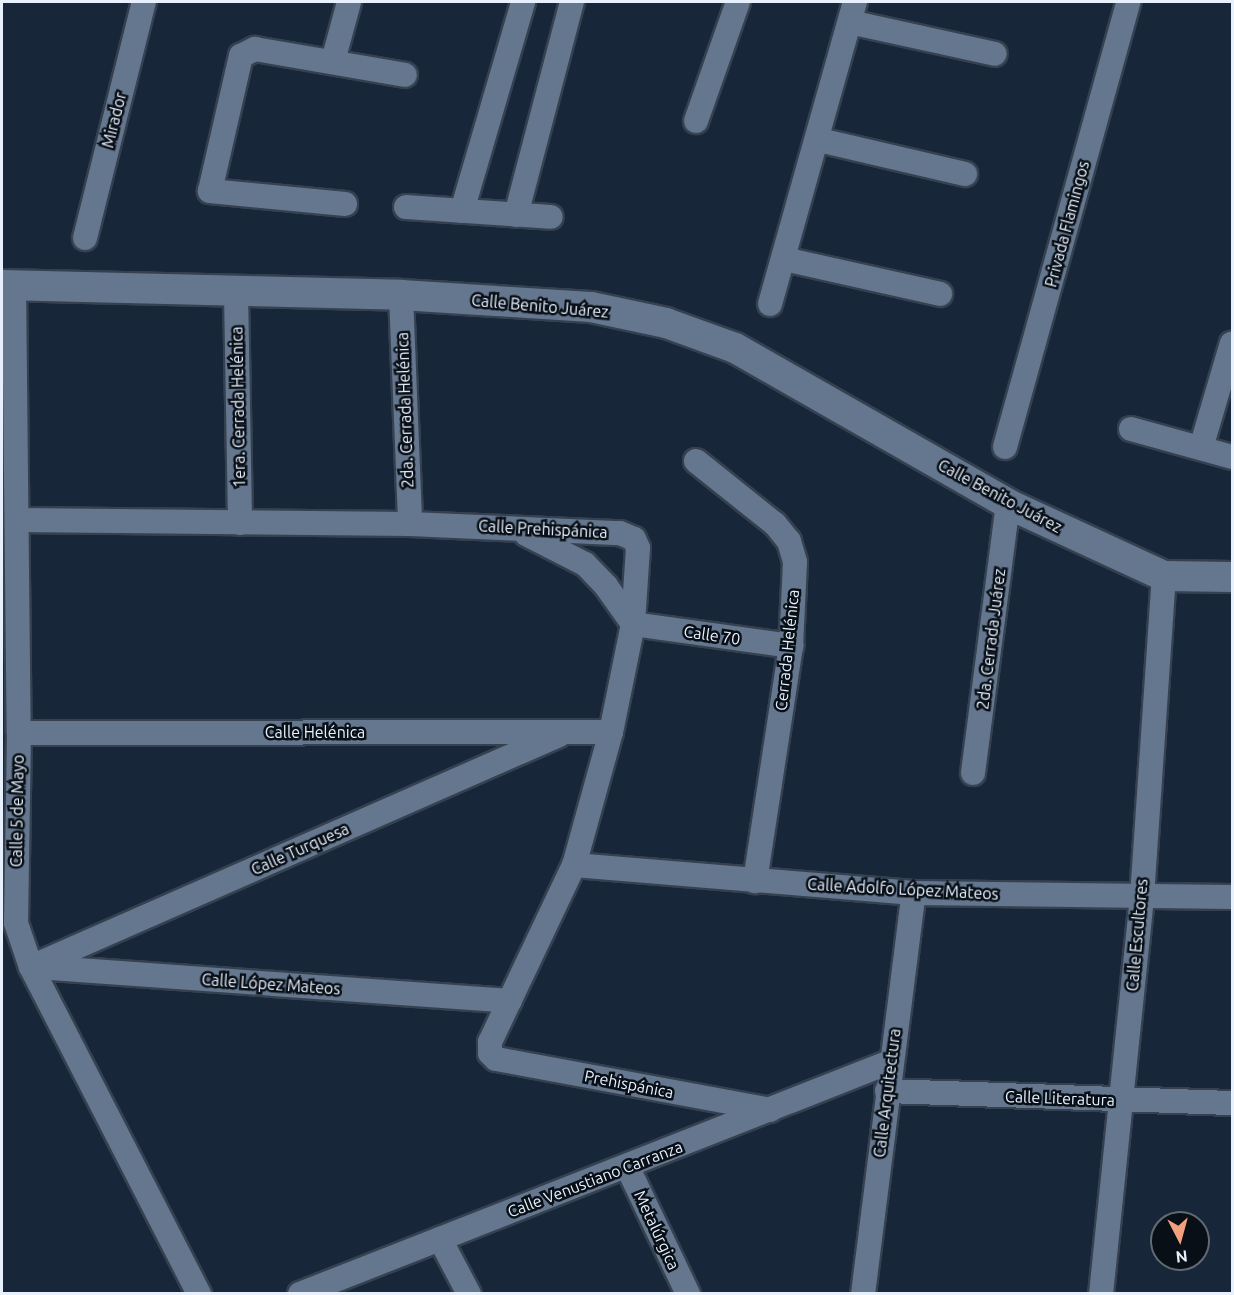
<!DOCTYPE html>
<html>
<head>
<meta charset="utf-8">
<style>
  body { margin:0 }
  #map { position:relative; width:1234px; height:1295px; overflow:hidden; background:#172639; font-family:Ubuntu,sans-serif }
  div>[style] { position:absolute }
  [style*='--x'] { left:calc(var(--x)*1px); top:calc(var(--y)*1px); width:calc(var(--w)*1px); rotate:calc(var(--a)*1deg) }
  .roads { filter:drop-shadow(2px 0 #354150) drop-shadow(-2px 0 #354150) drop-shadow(0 2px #354150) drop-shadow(0 -2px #354150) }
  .minor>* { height:24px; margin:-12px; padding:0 12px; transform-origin:12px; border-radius:12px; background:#65778e }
  .tertiary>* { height:30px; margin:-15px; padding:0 15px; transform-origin:15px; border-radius:15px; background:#65778e }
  span { translate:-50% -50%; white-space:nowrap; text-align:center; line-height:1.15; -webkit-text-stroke:5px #080f17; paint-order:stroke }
  .street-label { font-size:16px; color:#e7f1fe }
  .frame { position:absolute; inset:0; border:3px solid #e7f1fe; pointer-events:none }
  .north { position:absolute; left:1150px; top:1211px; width:60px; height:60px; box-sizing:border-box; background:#080f17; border:2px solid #616973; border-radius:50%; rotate:174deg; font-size:16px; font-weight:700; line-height:24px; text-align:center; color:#e7f1fe }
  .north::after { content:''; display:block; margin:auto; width:21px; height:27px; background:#f2a17e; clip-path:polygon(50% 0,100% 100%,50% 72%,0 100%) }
</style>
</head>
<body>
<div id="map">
  <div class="roads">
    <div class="minor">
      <i style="--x:850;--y:22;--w:148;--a:12.4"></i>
      <i style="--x:333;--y:61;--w:61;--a:-74.8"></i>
      <i style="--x:696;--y:121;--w:126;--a:-70.6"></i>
      <i style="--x:819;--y:140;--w:150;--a:13.1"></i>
      <i style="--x:345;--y:204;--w:136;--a:-174.5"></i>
      <i style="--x:210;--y:191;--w:139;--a:-77.1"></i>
      <i style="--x:241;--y:56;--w:16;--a:-27"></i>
      <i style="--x:255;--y:49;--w:152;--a:9.8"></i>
      <i style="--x:406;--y:207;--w:145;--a:3.9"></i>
      <i style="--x:462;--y:211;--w:218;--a:-73.7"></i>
      <i style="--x:516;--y:215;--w:220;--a:-75.3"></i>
      <i style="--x:85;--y:238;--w:243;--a:-76"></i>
      <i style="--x:784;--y:259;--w:160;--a:12.6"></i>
      <i style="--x:14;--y:285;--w:448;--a:89.4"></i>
      <i style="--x:19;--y:733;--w:190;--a:90.9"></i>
      <i style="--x:16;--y:923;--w:46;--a:71.2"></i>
      <i style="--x:31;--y:967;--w:368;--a:62.8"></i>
      <i style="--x:236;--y:291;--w:232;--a:89"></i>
      <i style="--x:401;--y:295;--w:229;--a:87.7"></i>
      <i style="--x:770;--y:304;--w:314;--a:-74.3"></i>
      <i style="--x:1131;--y:429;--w:105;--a:15.5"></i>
      <i style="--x:1005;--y:447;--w:462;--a:-74.5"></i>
      <i style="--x:1201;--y:448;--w:109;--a:-73.6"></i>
      <i style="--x:696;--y:461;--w:101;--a:38.6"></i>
      <i style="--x:775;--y:524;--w:22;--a:51"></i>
      <i style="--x:789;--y:541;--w:22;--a:74"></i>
      <i style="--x:795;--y:562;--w:84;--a:92.7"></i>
      <i style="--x:791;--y:646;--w:238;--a:98.7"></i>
      <i style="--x:17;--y:520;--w:393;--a:0.6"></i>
      <i style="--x:410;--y:524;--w:210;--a:2.5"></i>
      <i style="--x:620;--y:533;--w:15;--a:23"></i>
      <i style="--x:634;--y:539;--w:10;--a:66"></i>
      <i style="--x:638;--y:548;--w:76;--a:93.8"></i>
      <i style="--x:633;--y:624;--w:110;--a:101.5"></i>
      <i style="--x:611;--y:732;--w:138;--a:105.5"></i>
      <i style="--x:574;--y:865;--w:196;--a:115.4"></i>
      <i style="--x:490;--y:1042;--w:11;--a:90"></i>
      <i style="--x:490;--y:1053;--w:8;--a:45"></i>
      <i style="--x:496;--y:1059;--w:279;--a:10.5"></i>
      <i style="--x:526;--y:534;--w:66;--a:27"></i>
      <i style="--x:585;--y:564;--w:30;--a:46"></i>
      <i style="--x:606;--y:586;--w:47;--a:54.6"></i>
      <i style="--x:633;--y:624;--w:160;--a:7.9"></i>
      <i style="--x:19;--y:733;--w:592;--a:-0.1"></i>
      <i style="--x:973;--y:773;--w:271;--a:-82.6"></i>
      <i style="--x:574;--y:865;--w:341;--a:4.7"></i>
      <i style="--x:914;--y:893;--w:318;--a:0.7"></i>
      <i style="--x:31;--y:967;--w:577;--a:-23.72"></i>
      <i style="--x:37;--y:967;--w:474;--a:4.1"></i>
      <i style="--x:887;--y:1091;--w:345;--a:2"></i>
      <i style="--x:627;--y:1166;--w:142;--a:64.5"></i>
      <i style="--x:440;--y:1239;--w:62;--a:62.2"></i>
      <i style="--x:300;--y:1294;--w:634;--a:-21.47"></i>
      <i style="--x:863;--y:1294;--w:404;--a:-82.8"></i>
      <i style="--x:1101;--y:1294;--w:399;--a:-84.1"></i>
      <i style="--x:1142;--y:897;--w:322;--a:-86.1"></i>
    </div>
    <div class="tertiary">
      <i style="--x:2;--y:285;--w:399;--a:1.4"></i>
      <i style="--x:401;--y:295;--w:190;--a:3.6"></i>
      <i style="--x:591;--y:307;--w:77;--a:12"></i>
      <i style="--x:666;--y:323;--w:73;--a:19.9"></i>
      <i style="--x:735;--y:348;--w:314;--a:29.7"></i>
      <i style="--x:1008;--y:504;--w:172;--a:24.8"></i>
      <i style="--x:1164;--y:576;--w:68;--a:0.8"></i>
    </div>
  </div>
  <div class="street-label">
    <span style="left:114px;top:120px;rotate:-76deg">Mirador</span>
    <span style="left:1067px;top:224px;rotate:-75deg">Privada Flamingos</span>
    <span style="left:540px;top:306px;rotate:5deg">Calle Benito Juárez</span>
    <span style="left:238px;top:407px;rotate:-91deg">1era. Cerrada Helénica</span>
    <span style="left:405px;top:410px;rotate:-92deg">2da. Cerrada Helénica</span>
    <span style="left:1000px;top:496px;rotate:28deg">Calle Benito Juárez</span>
    <span style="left:543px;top:529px;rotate:3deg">Calle Prehispánica</span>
    <span style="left:712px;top:635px;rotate:8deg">Calle 70</span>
    <span style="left:991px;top:639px;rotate:-83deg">2da. Cerrada Juárez</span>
    <span style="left:787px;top:650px;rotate:-84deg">Cerrada Helénica</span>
    <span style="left:315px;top:732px">Calle Helénica</span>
    <span style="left:17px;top:811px;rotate:-89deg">Calle 5 de Mayo</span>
    <span style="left:300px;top:849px;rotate:-24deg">Calle Turquesa</span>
    <span style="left:903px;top:889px;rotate:3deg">Calle Adolfo López Mateos</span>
    <span style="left:1137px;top:935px;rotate:-85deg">Calle Escultores</span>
    <span style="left:271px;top:984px;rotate:4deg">Calle López Mateos</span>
    <span style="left:629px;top:1084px;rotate:11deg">Prehispánica</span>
    <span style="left:887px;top:1093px;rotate:-83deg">Calle Arquitectura</span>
    <span style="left:1060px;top:1098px;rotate:2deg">Calle Literatura</span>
    <span style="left:595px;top:1179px;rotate:-21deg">Calle Venustiano Carranza</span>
    <span style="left:657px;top:1230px;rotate:65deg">Metalúrgica</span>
  </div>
  <div class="frame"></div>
  <div class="north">N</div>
</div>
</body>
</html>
